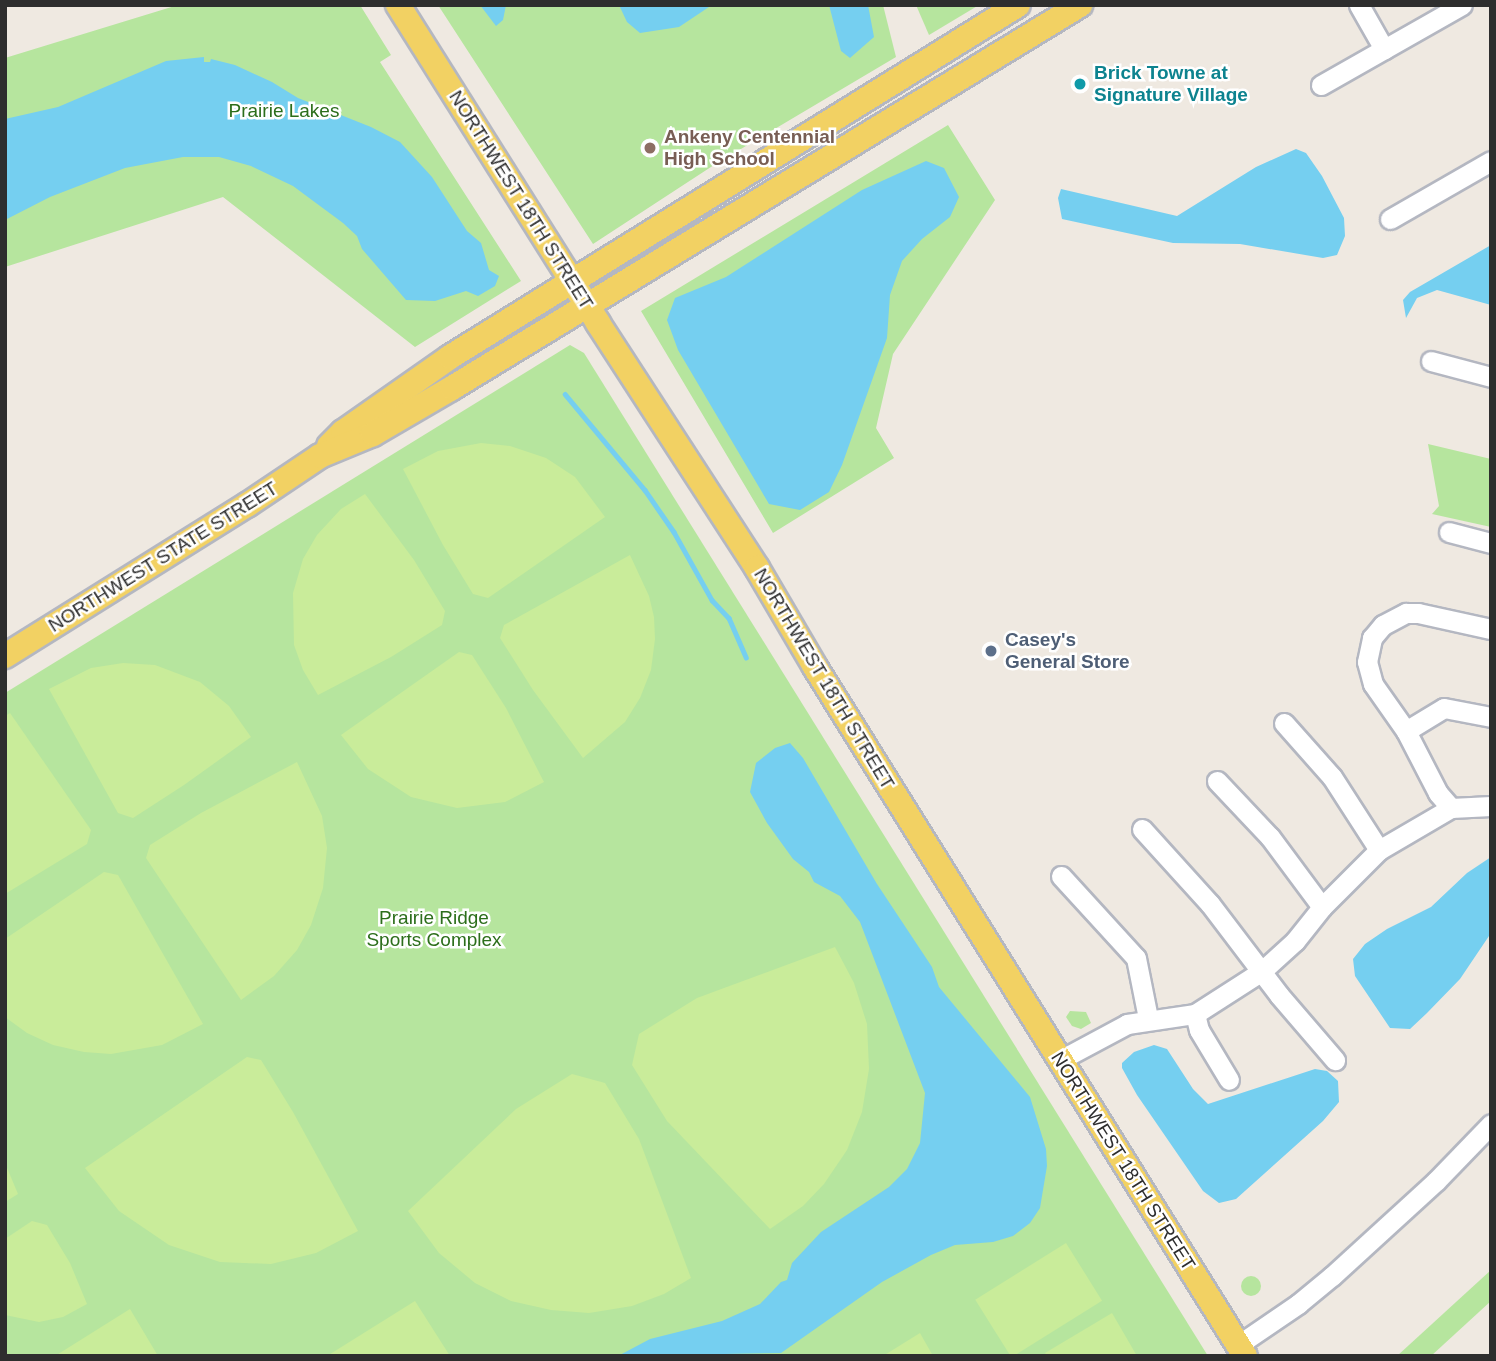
<!DOCTYPE html>
<html>
<head>
<meta charset="utf-8">
<style>
  body { margin:0 }
  #map { position:relative; width:1496px; height:1361px; overflow:hidden; background:#efe9e1; font-family:Arial,sans-serif }
  div>[style] { position:absolute }
  [style*='--x'] { left:calc(var(--x)*1px); top:calc(var(--y)*1px); width:calc(var(--w)*1px); rotate:calc(var(--a)*1deg) }
  .green>* { inset:0; background:#b6e59e }
  .round { border-radius:50% }
  .pitch>* { inset:0; background:#c9ec9a; transform-origin:0 0 }
  .water>* { inset:0; background:#75cff0 }
  .stream>* { height:4.5px; margin:-2.25px; padding:0 2.25px; transform-origin:2.25px; border-radius:2.25px; background:#75cff0 }
  .roads { filter:drop-shadow(2px 0 #b4b7c1) drop-shadow(-2px 0 #b4b7c1) drop-shadow(0 2px #b4b7c1) drop-shadow(0 -2px #b4b7c1) }
  .minor>* { height:19px; margin:-9.5px; padding:0 9.5px; transform-origin:9.5px; border-radius:9.5px; background:#fff }
  .major>* { height:24px; margin:-12px; padding:0 12px; transform-origin:12px; border-radius:12px; background:#f2d163 }
  .dots>* { width:19px; height:19px; translate:-50% -50%; box-sizing:border-box; border:4px solid #fff; border-radius:50% }
  span { translate:-50% -50%; white-space:nowrap; text-align:center; line-height:1.15; -webkit-text-stroke:5px #fff; paint-order:stroke }
  .culture-label { font-size:19px; color:#0d838f; font-weight:700 }
  .left { translate:0 -50%; text-align:left }
  .park-label { font-size:19px; color:#2c6e1b }
  .education-label { font-size:19px; color:#785e54; font-weight:700 }
  .street-label { font-size:19px; color:#2e2e2e }
  .service-label { font-size:19px; color:#4e5e75; font-weight:700 }
  .frame { position:absolute; inset:0; border:7px solid #2e2e2e; pointer-events:none }
</style>
</head>
<body>
<div id="map">
  <div class="green">
    <i style="clip-path:polygon(178px 5px,360px 5px,391px 55px,380px 62px,521px 281px,415px 347px,223px 197px,5px 267px,5px 58px)"></i>
    <i style="clip-path:polygon(438px 5px,883px 5px,896px 57px,714px 165px,593px 244px)"></i>
    <i style="clip-path:polygon(916px 5px,979px 5px,929px 35px)"></i>
    <i style="clip-path:polygon(948px 125px,995px 200px,893px 354px,876px 428px,894px 458px,773px 533px,641px 311px)"></i>
    <i style="clip-path:polygon(570px 345px,584px 353px,1208px 1356px,5px 1356px,5px 693px)"></i>
    <i style="clip-path:polygon(1428px 444px,1491px 459px,1491px 527px,1432px 514px,1439px 506px)"></i>
    <i style="clip-path:polygon(1070px 1011px,1086px 1012px,1091px 1023px,1081px 1029px,1072px 1026px,1066px 1017px)"></i>
    <i style="clip-path:polygon(1491px 1270px,1491px 1301px,1431px 1356px,1397px 1356px)"></i>
    <i class="round" style="left:1241px;top:1276px;width:20px;height:20px"></i>
  </div>
  <div class="pitch">
    <i style="clip-path:polygon(481px 443px,510px 446px,546px 458px,575px 477px,605px 517px,488px 598px,473px 594px,443px 545px,403px 469px,438px 451px)"></i>
    <i style="clip-path:polygon(365px 494px,414px 560px,445px 611px,442px 625px,391px 657px,318px 695px,303px 670px,294px 645px,293px 593px,303px 559px,317px 535px,341px 509px)"></i>
    <i style="clip-path:polygon(630px 555px,649px 596px,654px 617px,655px 639px,651px 670px,640px 698px,625px 722px,583px 758px,533px 690px,500px 638px,504px 625px)"></i>
    <i style="clip-path:polygon(459px 652px,472px 655px,506px 708px,544px 782px,505px 802px,457px 808px,411px 797px,368px 769px,341px 735px)"></i>
    <i style="clip-path:polygon(123px 663px,155px 665px,200px 682px,229px 706px,251px 737px,184px 785px,133px 818px,118px 813px,49px 689px,91px 668px)"></i>
    <i style="clip-path:polygon(10px 713px,91px 830px,87px 844px,5px 894px,5px 716px)"></i>
    <i style="clip-path:polygon(297px 762px,322px 816px,327px 848px,323px 888px,311px 925px,297px 950px,274px 976px,241px 1000px,146px 858px,150px 845px,201px 813px)"></i>
    <i style="clip-path:polygon(104px 872px,118px 875px,203px 1024px,162px 1045px,111px 1054px,84px 1052px,53px 1045px,27px 1033px,5px 1017px,5px 939px)"></i>
    <i style="clip-path:polygon(835px 947px,854px 983px,867px 1024px,869px 1069px,862px 1112px,847px 1150px,824px 1184px,803px 1206px,770px 1229px,667px 1121px,632px 1065px,639px 1034px,697px 998px)"></i>
    <i style="clip-path:polygon(247px 1057px,261px 1060px,293px 1112px,358px 1231px,316px 1253px,271px 1264px,220px 1262px,169px 1245px,119px 1211px,85px 1168px)"></i>
    <i style="clip-path:polygon(572px 1074px,605px 1083px,639px 1139px,691px 1278px,664px 1294px,632px 1306px,589px 1313px,551px 1310px,511px 1301px,475px 1283px,439px 1253px,408px 1211px,516px 1109px)"></i>
    <i style="clip-path:polygon(5px 1163px,18px 1194px,5px 1202px)"></i>
    <i style="clip-path:polygon(32px 1221px,47px 1225px,70px 1263px,87px 1304px,63px 1317px,39px 1322px,5px 1315px,5px 1239px)"></i>
    <i style="left:1066px;top:1243px;width:68px;height:107px;rotate:58deg"></i>
    <i style="clip-path:polygon(415px 1301px,450px 1356px,327px 1356px)"></i>
    <i style="clip-path:polygon(130px 1309px,158px 1356px,55px 1356px)"></i>
    <i style="clip-path:polygon(1112px 1313px,1137px 1356px,1047px 1356px,1045px 1353px)"></i>
    <i style="clip-path:polygon(920px 1333px,933px 1356px,883px 1356px)"></i>
  </div>
  <div class="water">
    <i style="clip-path:polygon(480px 5px,506px 5px,503px 20px,496px 26px)"></i>
    <i style="clip-path:polygon(619px 5px,712px 5px,679px 27px,640px 33px,627px 22px)"></i>
    <i style="clip-path:polygon(829px 5px,868px 5px,874px 37px,850px 58px,841px 51px)"></i>
    <i style="clip-path:polygon(204px 57px,204px 62px,210px 62px,211px 59px,235px 65px,272px 82px,298px 98px,371px 127px,400px 142px,432px 177px,467px 231px,481px 243px,489px 270px,499px 276px,495px 286px,478px 296px,466px 291px,435px 301px,406px 300px,362px 249px,357px 236px,343px 223px,293px 186px,251px 166px,219px 157px,183px 157px,125px 168px,50px 197px,5px 220px,5px 119px,58px 107px,166px 61px)"></i>
    <i style="clip-path:polygon(1296px 149px,1306px 153px,1322px 176px,1344px 218px,1345px 236px,1337px 255px,1323px 258px,1240px 244px,1173px 243px,1062px 219px,1058px 198px,1061px 189px,1177px 216px,1256px 167px)"></i>
    <i style="clip-path:polygon(926px 161px,944px 168px,959px 197px,950px 217px,922px 239px,902px 261px,890px 295px,887px 338px,842px 465px,829px 492px,800px 510px,769px 504px,678px 350px,667px 320px,675px 298px,726px 277px,862px 190px)"></i>
    <i style="clip-path:polygon(1491px 245px,1491px 305px,1437px 290px,1417px 298px,1406px 318px,1403px 300px,1410px 292px)"></i>
    <i style="clip-path:polygon(790px 743px,803px 758px,877px 884px,932px 967px,939px 987px,1030px 1097px,1046px 1149px,1047px 1166px,1040px 1208px,1030px 1223px,1013px 1236px,993px 1242px,955px 1245px,931px 1255px,882px 1282px,781px 1353px,618px 1356px,650px 1339px,722px 1321px,760px 1304px,781px 1282px,787px 1280px,792px 1263px,821px 1232px,889px 1187px,907px 1169px,920px 1143px,925px 1093px,860px 922px,840px 896px,814px 882px,809px 872px,793px 859px,767px 823px,750px 792px,756px 763px,775px 748px)"></i>
    <i style="clip-path:polygon(1491px 857px,1491px 933px,1460px 979px,1427px 1013px,1410px 1029px,1390px 1028px,1355px 976px,1353px 959px,1365px 944px,1387px 929px,1431px 907px,1467px 873px)"></i>
    <i style="clip-path:polygon(1154px 1045px,1167px 1049px,1193px 1089px,1208px 1104px,1315px 1069px,1327px 1071px,1338px 1081px,1339px 1102px,1323px 1121px,1236px 1199px,1219px 1203px,1203px 1191px,1137px 1095px,1122px 1068px,1122px 1063px,1134px 1052px)"></i>
  </div>
  <div class="stream">
    <i style="--x:565;--y:394;--w:125;--a:50.2"></i>
    <i style="--x:645;--y:490;--w:51;--a:55.4"></i>
    <i style="--x:674;--y:532;--w:78;--a:60.8"></i>
    <i style="--x:712;--y:600;--w:25;--a:47"></i>
    <i style="--x:729;--y:618;--w:43;--a:66.4"></i>
  </div>
  <div class="roads">
    <div class="minor">
      <i style="--x:1359;--y:5;--w:51;--a:60.4"></i>
      <i style="--x:1321;--y:85;--w:162;--a:-29.6"></i>
      <i style="--x:1390;--y:219;--w:116;--a:-29.9"></i>
      <i style="--x:1431;--y:361;--w:62;--a:14.9"></i>
      <i style="--x:1449;--y:532;--w:43;--a:14.7"></i>
      <i style="--x:1284;--y:723;--w:72;--a:48.4"></i>
      <i style="--x:1332;--y:777;--w:87;--a:57.2"></i>
      <i style="--x:1406;--y:731;--w:44;--a:-31.2"></i>
      <i style="--x:1444;--y:708;--w:48;--a:10.8"></i>
      <i style="--x:1217;--y:781;--w:77;--a:46.6"></i>
      <i style="--x:1270;--y:837;--w:87;--a:53.4"></i>
      <i style="--x:1451;--y:808;--w:20;--a:-131"></i>
      <i style="--x:1438;--y:793;--w:70;--a:-117.3"></i>
      <i style="--x:1406;--y:731;--w:57;--a:-125.1"></i>
      <i style="--x:1373;--y:684;--w:23;--a:-105"></i>
      <i style="--x:1367;--y:662;--w:25;--a:-78"></i>
      <i style="--x:1372;--y:638;--w:17;--a:-50"></i>
      <i style="--x:1383;--y:625;--w:26;--a:-28"></i>
      <i style="--x:1406;--y:613;--w:12;--a:0"></i>
      <i style="--x:1418;--y:613;--w:75;--a:12.4"></i>
      <i style="--x:1142;--y:829;--w:101;--a:47.8"></i>
      <i style="--x:1210;--y:904;--w:114;--a:52.8"></i>
      <i style="--x:1279;--y:995;--w:86;--a:49.3"></i>
      <i style="--x:1061;--y:876;--w:111;--a:47.6"></i>
      <i style="--x:1136;--y:958;--w:61;--a:78.7"></i>
      <i style="--x:1195;--y:1014;--w:16;--a:76"></i>
      <i style="--x:1199;--y:1030;--w:58;--a:59"></i>
      <i style="--x:1060;--y:1060;--w:76;--a:-28.2"></i>
      <i style="--x:1127;--y:1024;--w:69;--a:-8.4"></i>
      <i style="--x:1195;--y:1014;--w:80;--a:-32.7"></i>
      <i style="--x:1262;--y:971;--w:45;--a:-42.3"></i>
      <i style="--x:1295;--y:941;--w:43;--a:-51.5"></i>
      <i style="--x:1322;--y:907;--w:81;--a:-45"></i>
      <i style="--x:1379;--y:850;--w:83;--a:-30.3"></i>
      <i style="--x:1451;--y:808;--w:40;--a:-2.9"></i>
      <i style="--x:1238;--y:1345;--w:73;--a:-34.3"></i>
      <i style="--x:1298;--y:1304;--w:44;--a:-39.5"></i>
      <i style="--x:1332;--y:1276;--w:141;--a:-42.4"></i>
      <i style="--x:1436;--y:1181;--w:79;--a:-46"></i>
    </div>
    <div class="major">
      <i style="--x:398;--y:5;--w:376;--a:57.8"></i>
      <i style="--x:598;--y:323;--w:292;--a:57"></i>
      <i style="--x:757;--y:568;--w:115;--a:59.6"></i>
      <i style="--x:815;--y:667;--w:812;--a:58.03"></i>
      <i style="--x:329;--y:446;--w:20;--a:-45"></i>
      <i style="--x:343;--y:432;--w:131;--a:-35"></i>
      <i style="--x:450;--y:357;--w:668;--a:-31.79"></i>
      <i style="--x:5;--y:656;--w:285;--a:-32"></i>
      <i style="--x:247;--y:505;--w:88;--a:-33.9"></i>
      <i style="--x:320;--y:456;--w:57;--a:-22.5"></i>
      <i style="--x:373;--y:434;--w:91;--a:-30.2"></i>
      <i style="--x:452;--y:388;--w:736;--a:-31.38"></i>
    </div>
  </div>
  <div class="dots">
    <i style="left:1080px;top:84px;background:#0f9aa8"></i>
    <i style="left:650px;top:148px;background:#8d6e63"></i>
    <i style="left:991px;top:651px;background:#5c6f8a"></i>
  </div>
  <div class="culture-label">
    <span class="left" style="left:1094px;top:84px">Brick Towne at<br>Signature Village</span>
  </div>
  <div class="park-label">
    <span style="left:284px;top:111px">Prairie Lakes</span>
    <span style="left:434px;top:929px">Prairie Ridge<br>Sports Complex</span>
  </div>
  <div class="education-label">
    <span class="left" style="left:664px;top:148px">Ankeny Centennial<br>High School</span>
  </div>
  <div class="street-label">
    <span style="left:521px;top:200px;rotate:58deg">NORTHWEST 18TH STREET</span>
    <span style="left:163px;top:557px;rotate:-32deg">NORTHWEST STATE STREET</span>
    <span style="left:824px;top:679px;rotate:59deg">NORTHWEST 18TH STREET</span>
    <span style="left:1123px;top:1161px;rotate:58deg">NORTHWEST 18TH STREET</span>
  </div>
  <div class="service-label">
    <span class="left" style="left:1005px;top:651px">Casey's<br>General Store</span>
  </div>
  <div class="frame"></div>
</div>
</body>
</html>
